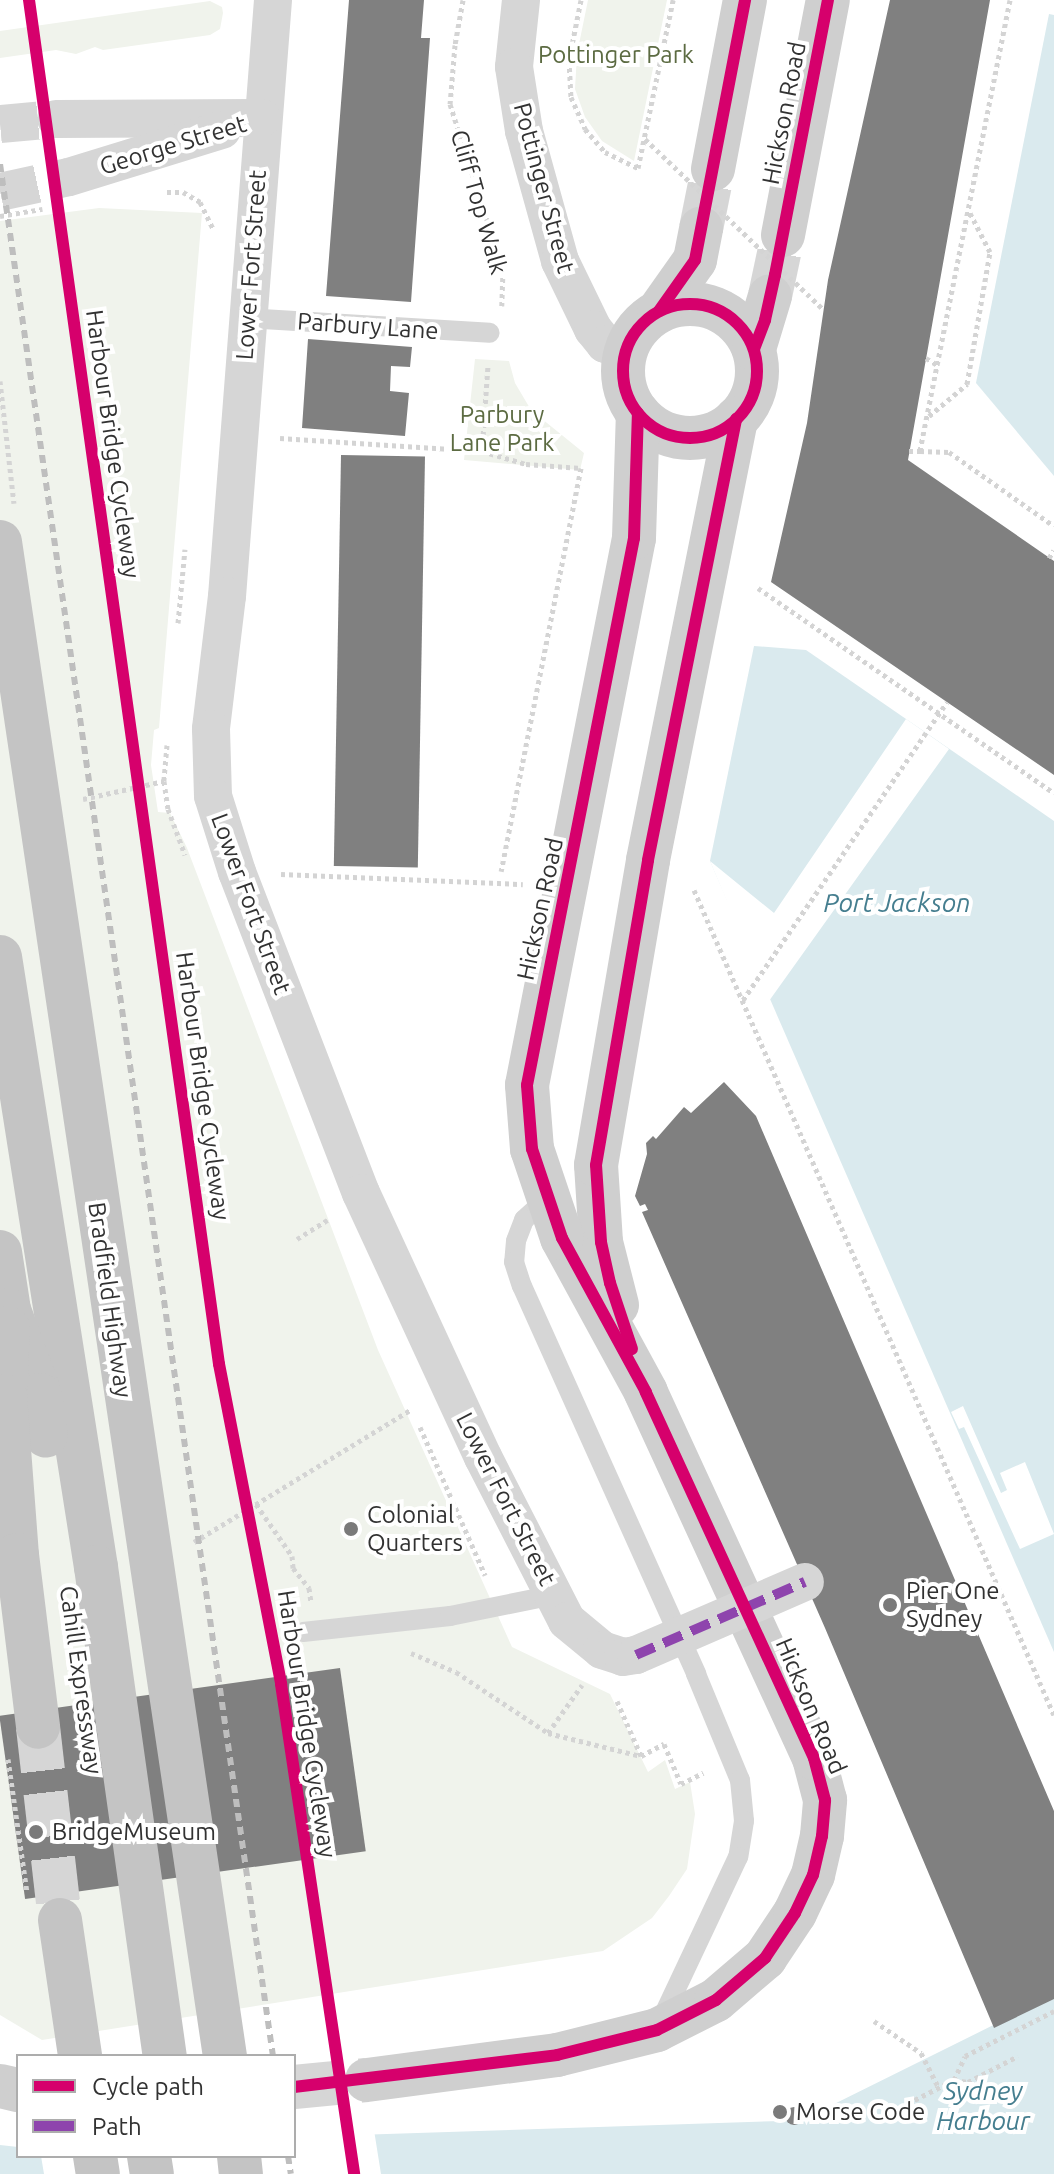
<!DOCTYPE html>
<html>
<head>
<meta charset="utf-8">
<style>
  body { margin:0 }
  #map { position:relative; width:1054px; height:2174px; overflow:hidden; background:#fff; font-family:Ubuntu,sans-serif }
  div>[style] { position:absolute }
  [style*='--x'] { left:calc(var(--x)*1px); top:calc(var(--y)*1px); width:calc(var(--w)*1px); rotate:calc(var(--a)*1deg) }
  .green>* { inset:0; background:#f0f3ec }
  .water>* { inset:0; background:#daeaee }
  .pier>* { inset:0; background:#fff }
  .building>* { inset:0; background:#808080; transform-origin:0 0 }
  .round { border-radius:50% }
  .street-tunnel>* { height:38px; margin-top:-19px; transform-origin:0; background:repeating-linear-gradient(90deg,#d6d6d6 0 38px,transparent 0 57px) }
  .secondary-tunnel>* { height:44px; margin-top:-22px; transform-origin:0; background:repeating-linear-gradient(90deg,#d6d6d6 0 44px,transparent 0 66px) }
  .highway-tunnel>* { height:44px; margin-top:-22px; transform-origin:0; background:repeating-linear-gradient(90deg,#d6d6d6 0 44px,transparent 0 66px) }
  .path>* { height:5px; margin-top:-2.5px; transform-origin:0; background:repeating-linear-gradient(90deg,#d4d4d4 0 4px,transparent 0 8px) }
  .lane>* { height:20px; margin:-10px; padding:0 10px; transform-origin:10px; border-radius:10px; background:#d6d6d6 }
  .street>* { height:38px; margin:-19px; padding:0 19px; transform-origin:19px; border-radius:19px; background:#d6d6d6 }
  .secondary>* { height:44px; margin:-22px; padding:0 22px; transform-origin:22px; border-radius:22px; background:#cfcfcf }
  .secondary>.ring { margin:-22px; padding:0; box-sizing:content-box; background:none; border:44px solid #cfcfcf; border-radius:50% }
  .highway>* { height:44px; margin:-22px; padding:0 22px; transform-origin:22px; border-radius:22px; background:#c4c4c4 }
  .rail>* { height:6px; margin-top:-3px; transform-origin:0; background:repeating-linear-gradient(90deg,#bebebe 0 8px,transparent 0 14px) }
  .path-bridge>* { height:5px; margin-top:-2.5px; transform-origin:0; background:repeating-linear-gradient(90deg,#d4d4d4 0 4px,transparent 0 8px) }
  .street-bridge>* { height:38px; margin:-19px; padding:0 19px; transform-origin:19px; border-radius:19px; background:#d6d6d6 }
  .highway-bridge>* { height:44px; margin:-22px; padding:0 22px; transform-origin:22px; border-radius:22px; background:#c4c4c4 }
  .quiet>* { height:10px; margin-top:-5px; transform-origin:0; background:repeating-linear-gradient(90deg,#8e44ad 0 20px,transparent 0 30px) }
  .cycleway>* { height:12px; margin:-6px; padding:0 6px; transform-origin:6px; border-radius:6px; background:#d6006c }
  .cycleway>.ring { margin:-6px; padding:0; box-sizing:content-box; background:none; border:12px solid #d6006c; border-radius:50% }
  .dots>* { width:22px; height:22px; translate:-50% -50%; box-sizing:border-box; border:4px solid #fff; border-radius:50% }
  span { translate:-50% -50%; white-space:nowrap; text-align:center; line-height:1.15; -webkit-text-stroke:8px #fff; paint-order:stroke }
  .park-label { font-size:24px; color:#5c6b42 }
  .street-label { font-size:24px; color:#323232 }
  .poi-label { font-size:24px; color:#323232 }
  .left { translate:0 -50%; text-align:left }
  .water-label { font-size:26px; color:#457e8f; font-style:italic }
  .legend { position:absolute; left:16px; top:2054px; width:280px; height:104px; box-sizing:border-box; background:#fff; border:2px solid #adadad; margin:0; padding:10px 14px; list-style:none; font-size:24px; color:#323232 }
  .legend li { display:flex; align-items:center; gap:16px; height:40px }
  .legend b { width:40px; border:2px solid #adadad }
</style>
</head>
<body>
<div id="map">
  <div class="green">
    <i style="clip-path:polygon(588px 0,667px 0,634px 161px,602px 141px,585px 117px,575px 89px,577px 54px)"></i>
    <i style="clip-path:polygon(210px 1px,222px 7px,223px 13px,220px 29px,210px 35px,103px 50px,95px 47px,76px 54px,56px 50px,0 58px,0 31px)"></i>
    <i style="clip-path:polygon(99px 208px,202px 213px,159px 728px,154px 730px,151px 765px,158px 812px,170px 813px,187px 848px,378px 1350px,512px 1647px,610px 1694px,648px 1772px,665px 1760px,675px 1789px,690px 1782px,695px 1814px,687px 1869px,669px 1896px,652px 1918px,603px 1951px,42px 2040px,0 2015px,0 221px)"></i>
    <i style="clip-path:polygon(475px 359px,509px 361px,515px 383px,531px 410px,584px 453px,580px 470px,464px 460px)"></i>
  </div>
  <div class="water">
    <i style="clip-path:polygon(1049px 14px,1054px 15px,1054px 476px,976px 383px)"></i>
    <i style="clip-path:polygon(754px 646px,806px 650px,1054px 821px,1054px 1652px,710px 861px)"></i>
    <i style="clip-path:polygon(1054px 1995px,1054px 2174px,0 2174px,0 2145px,18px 2147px,18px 2156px,294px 2156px,294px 2137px,781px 2121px,814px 2114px)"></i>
  </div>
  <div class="pier">
    <i style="clip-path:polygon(906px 719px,949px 749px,769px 1001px,710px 861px,774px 913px)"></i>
    <i style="clip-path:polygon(963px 1406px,1001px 1493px,1007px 1490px,1000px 1473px,1025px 1462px,1054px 1534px,1020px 1549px,964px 1427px,959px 1429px,951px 1412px)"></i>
    <i style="clip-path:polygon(374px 2130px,381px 2174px,44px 2174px,41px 2156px,294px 2156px,294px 2133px)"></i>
  </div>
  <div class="building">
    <i style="clip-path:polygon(349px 0,424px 0,421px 38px,430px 38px,411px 302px,326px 296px)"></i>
    <i style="clip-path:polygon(890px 0,990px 0,908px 460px,1054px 561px,1054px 775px,771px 582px,807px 423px,828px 280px)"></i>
    <i style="clip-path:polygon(308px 339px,412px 347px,410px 367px,391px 366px,390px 391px,409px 393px,405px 436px,302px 428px)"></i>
    <i style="left:341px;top:455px;width:84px;height:411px;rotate:1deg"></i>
    <i style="clip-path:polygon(724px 1082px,756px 1116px,1054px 1811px,1054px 1999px,994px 2028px,825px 1628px,642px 1212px,648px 1210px,645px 1204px,640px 1206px,635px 1196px,647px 1154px,646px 1143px,653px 1136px,656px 1139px,684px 1107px,691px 1113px)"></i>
    <i style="left:340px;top:1668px;width:185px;height:344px;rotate:82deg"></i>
    <i class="round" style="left:785px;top:2107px;width:18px;height:18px"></i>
  </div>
  <div class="street-tunnel">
    <i style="--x:0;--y:124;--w:56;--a:-5.1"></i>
    <i style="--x:0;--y:192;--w:71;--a:-12.3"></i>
  </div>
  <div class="secondary-tunnel">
    <i style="--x:701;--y:229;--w:61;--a:-78.7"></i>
    <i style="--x:770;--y:296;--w:62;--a:-78"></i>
    <i style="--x:294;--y:2087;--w:73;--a:-5.5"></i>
  </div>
  <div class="highway-tunnel">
    <i style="--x:38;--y:1727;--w:194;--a:83.5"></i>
  </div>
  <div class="path">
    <i style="--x:463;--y:0;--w:46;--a:100.1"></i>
    <i style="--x:455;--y:45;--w:59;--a:94.8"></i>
    <i style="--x:450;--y:104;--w:174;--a:72.3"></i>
    <i style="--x:503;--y:270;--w:36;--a:92"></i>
    <i style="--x:581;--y:0;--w:61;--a:101.3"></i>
    <i style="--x:569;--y:60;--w:37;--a:87"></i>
    <i style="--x:571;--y:97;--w:35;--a:66"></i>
    <i style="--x:585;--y:129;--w:30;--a:49"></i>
    <i style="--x:605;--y:152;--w:37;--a:26"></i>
    <i style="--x:638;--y:168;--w:172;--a:-78.2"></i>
    <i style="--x:1010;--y:0;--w:460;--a:101.3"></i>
    <i style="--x:920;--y:451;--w:29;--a:2"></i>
    <i style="--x:949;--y:452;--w:128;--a:35.2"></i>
    <i style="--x:167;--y:192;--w:16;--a:0"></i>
    <i style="--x:183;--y:192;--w:20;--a:30"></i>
    <i style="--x:200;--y:202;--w:30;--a:64"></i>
    <i style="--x:0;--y:216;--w:43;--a:-9.5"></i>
    <i style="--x:926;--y:358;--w:15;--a:32"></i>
    <i style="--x:0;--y:381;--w:123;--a:83.5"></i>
    <i style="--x:929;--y:416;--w:50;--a:-40.1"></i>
    <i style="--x:967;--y:384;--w:134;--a:-80.1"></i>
    <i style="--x:990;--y:252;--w:46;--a:-117.1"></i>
    <i style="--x:280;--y:438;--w:202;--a:3.7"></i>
    <i style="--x:482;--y:451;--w:46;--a:16.5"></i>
    <i style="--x:526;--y:464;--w:55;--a:4.2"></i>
    <i style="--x:581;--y:468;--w:411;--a:101.2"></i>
    <i style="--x:482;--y:451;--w:86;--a:-86"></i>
    <i style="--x:909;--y:451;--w:11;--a:0"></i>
    <i style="--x:1049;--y:558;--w:9;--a:-58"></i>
    <i style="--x:758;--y:588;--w:360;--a:34.7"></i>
    <i style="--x:178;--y:623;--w:74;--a:-84.6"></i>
    <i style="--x:167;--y:745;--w:36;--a:95"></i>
    <i style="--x:164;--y:781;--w:28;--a:82"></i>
    <i style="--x:168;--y:809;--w:49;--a:69.7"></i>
    <i style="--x:83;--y:799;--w:83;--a:-12.5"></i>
    <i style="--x:281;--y:874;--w:242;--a:2.4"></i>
    <i style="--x:694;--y:890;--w:900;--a:66.43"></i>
    <i style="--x:743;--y:1000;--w:361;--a:-55.6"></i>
    <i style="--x:297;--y:1239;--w:36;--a:-32"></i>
    <i style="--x:420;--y:1427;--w:162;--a:66.3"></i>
    <i style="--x:256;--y:1504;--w:63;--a:55.3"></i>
    <i style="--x:292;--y:1556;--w:12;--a:85"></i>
    <i style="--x:293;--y:1568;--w:26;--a:51"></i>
    <i style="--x:309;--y:1588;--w:14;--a:82"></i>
    <i style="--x:194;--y:1542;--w:255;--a:-31.4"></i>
    <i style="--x:411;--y:1653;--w:49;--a:22.9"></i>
    <i style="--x:456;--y:1672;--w:110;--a:33.5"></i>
    <i style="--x:548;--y:1733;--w:96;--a:13.9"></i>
    <i style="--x:617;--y:1701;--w:60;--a:66.4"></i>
    <i style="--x:641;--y:1756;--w:26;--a:-28"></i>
    <i style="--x:664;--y:1744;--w:43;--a:67"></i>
    <i style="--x:681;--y:1784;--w:25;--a:-27"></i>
    <i style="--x:548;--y:1733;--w:59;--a:-54.7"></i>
    <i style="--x:8;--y:1759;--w:134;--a:81.9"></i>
    <i style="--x:874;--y:2021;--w:57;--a:34.2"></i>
    <i style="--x:921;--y:2053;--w:39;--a:63"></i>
    <i style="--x:954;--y:2080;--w:14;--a:8"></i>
    <i style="--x:968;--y:2082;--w:56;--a:-27.5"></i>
    <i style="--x:879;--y:2118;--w:84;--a:-26.9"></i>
    <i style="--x:954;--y:2080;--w:26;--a:-65"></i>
    <i style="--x:965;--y:2056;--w:100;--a:-26.8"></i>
  </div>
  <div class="lane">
    <i style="--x:247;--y:318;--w:243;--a:3.5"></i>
    <i style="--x:547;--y:1199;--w:31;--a:138"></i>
    <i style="--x:524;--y:1220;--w:22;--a:111"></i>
    <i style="--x:516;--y:1241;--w:21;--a:95"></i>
    <i style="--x:514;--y:1262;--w:25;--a:72"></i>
    <i style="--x:522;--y:1286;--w:425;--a:65.8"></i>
    <i style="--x:696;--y:1674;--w:115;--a:67.5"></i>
    <i style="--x:740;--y:1780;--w:41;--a:84.4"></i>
    <i style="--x:744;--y:1821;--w:36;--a:99"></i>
    <i style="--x:738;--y:1857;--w:183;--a:115.2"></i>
    <i style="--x:303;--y:1632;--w:148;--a:-6.2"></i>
    <i style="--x:450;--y:1616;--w:106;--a:-11.4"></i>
  </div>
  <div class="street">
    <i style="--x:273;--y:0;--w:598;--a:94.41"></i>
    <i style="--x:227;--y:596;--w:134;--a:96.9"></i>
    <i style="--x:211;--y:729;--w:67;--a:88.3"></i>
    <i style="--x:213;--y:796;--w:80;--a:72.5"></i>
    <i style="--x:237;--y:872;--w:344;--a:68.9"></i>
    <i style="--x:361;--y:1193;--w:291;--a:65.2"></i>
    <i style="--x:483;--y:1457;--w:184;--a:62.9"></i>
    <i style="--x:567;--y:1621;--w:45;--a:39.6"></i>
    <i style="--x:602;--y:1650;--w:22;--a:18"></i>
    <i style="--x:623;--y:1657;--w:13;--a:-9"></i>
    <i style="--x:521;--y:0;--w:67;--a:96"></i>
    <i style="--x:514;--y:67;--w:65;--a:81.1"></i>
    <i style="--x:524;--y:131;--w:135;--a:74.5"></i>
    <i style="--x:560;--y:261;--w:76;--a:64.1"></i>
    <i style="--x:593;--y:329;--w:19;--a:51"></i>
    <i style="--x:605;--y:344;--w:23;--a:15"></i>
    <i style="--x:56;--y:119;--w:206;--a:-0.3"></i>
    <i style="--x:69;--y:177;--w:160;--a:-17.1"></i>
  </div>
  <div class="secondary">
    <i style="--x:713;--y:169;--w:172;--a:-79.3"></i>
    <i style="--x:783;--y:235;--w:239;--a:-79.2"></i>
    <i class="ring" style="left:623px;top:304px;width:90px;height:90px"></i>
    <i style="--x:659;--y:311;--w:62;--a:-54.8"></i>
    <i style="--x:695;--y:260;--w:32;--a:-79"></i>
    <i style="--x:754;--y:349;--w:55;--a:-73.2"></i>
    <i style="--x:617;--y:1305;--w:65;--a:-104.3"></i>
    <i style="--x:601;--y:1242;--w:77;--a:-93.7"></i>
    <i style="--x:596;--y:1165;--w:309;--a:-80.3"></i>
    <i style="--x:648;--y:860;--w:450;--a:-78.7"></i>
    <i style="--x:367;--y:2080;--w:192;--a:-7.5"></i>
    <i style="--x:557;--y:2055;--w:103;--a:-14"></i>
    <i style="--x:657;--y:2030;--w:66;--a:-27"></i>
    <i style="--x:716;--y:2000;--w:65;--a:-40.6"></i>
    <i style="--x:765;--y:1958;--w:54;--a:-56.3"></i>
    <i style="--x:795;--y:1913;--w:42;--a:-64.7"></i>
    <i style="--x:813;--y:1875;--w:40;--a:-77"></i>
    <i style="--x:822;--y:1836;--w:36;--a:-85"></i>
    <i style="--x:825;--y:1800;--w:43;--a:-104.7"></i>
    <i style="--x:814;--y:1758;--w:403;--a:-114.7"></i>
    <i style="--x:646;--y:1392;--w:175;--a:-118.6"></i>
    <i style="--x:562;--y:1238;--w:94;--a:-108.6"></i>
    <i style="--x:532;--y:1149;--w:64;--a:-94.5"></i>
    <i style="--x:527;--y:1085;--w:557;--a:-78.93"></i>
    <i style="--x:634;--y:538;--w:125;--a:-88.2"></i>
    <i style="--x:0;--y:2086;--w:18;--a:13"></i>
  </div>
  <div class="highway">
    <i style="--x:0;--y:1252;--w:59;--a:81.2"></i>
    <i style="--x:60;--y:1920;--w:137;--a:81.6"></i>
    <i style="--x:95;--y:2156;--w:18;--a:81"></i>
    <i style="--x:149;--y:2156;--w:18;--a:81"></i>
    <i style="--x:239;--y:2156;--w:18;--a:84"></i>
  </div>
  <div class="rail">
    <i style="--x:0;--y:164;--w:1912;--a:81.79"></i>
    <i style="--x:288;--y:2156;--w:18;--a:81"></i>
  </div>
  <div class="path-bridge">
    <i style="--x:645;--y:139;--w:245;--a:43.7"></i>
  </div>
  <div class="street-bridge">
    <i style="--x:636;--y:1655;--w:184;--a:-23.4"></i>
  </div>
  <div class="highway-bridge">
    <i style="--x:0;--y:542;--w:1531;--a:81.55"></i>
    <i style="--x:0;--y:957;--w:618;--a:81.06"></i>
    <i style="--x:96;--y:1567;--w:494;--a:82"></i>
    <i style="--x:9;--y:1310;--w:90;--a:70"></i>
    <i style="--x:40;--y:1395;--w:41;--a:81.7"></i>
    <i style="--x:8;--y:1328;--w:68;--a:92.5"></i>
    <i style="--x:5;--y:1396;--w:159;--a:85.7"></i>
    <i style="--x:17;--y:1555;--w:173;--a:83"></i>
  </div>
  <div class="quiet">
    <i style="--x:636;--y:1655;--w:184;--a:-23.4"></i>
  </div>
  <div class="cycleway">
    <i style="--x:29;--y:0;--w:1377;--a:82.07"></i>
    <i style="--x:219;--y:1364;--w:326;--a:79"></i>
    <i style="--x:281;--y:1684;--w:495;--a:81.5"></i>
    <i class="ring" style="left:623px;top:304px;width:122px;height:122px"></i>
    <i style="--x:659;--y:311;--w:62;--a:-54.8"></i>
    <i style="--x:695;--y:260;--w:265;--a:-79.1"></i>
    <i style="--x:754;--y:349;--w:31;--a:-69"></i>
    <i style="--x:765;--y:320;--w:46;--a:-77.5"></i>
    <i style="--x:775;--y:275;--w:280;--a:-79.1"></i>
    <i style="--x:632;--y:1349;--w:70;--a:-108.4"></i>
    <i style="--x:610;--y:1283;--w:42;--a:-102.4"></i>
    <i style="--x:601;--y:1242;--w:77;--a:-93.7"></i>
    <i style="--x:596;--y:1165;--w:309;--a:-80.3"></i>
    <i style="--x:648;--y:860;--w:450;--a:-78.7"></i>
    <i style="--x:294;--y:2087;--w:265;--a:-6.9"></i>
    <i style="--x:557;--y:2055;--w:103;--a:-14"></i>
    <i style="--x:657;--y:2030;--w:66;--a:-27"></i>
    <i style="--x:716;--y:2000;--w:65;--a:-40.6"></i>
    <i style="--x:765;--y:1958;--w:54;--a:-56.3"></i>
    <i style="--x:795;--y:1913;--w:42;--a:-64.7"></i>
    <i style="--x:813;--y:1875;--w:40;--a:-77"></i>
    <i style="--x:822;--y:1836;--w:36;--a:-85"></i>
    <i style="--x:825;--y:1800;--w:43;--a:-104.7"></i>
    <i style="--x:814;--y:1758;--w:403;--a:-114.7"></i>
    <i style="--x:646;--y:1392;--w:175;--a:-118.6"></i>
    <i style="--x:562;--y:1238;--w:94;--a:-108.6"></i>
    <i style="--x:532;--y:1149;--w:64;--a:-94.5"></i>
    <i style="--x:527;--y:1085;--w:557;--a:-78.93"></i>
    <i style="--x:634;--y:538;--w:125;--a:-88.2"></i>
  </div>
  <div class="dots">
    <i style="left:351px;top:1529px;background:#7a7a7a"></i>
    <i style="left:890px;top:1605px;background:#7a7a7a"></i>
    <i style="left:36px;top:1832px;background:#7a7a7a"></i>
    <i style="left:780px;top:2112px;background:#7a7a7a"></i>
  </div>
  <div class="park-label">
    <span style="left:616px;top:55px">Pottinger Park</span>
    <span style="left:502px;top:429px">Parbury<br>Lane Park</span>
  </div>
  <div class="street-label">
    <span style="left:784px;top:113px;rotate:-79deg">Hickson Road</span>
    <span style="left:173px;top:145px;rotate:-17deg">George Street</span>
    <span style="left:544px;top:188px;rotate:75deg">Pottinger Street</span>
    <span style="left:479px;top:202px;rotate:74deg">Cliff Top Walk</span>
    <span style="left:251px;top:265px;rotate:-86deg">Lower Fort Street</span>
    <span style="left:368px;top:326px;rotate:4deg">Parbury Lane</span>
    <span style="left:113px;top:444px;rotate:82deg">Harbour Bridge Cycleway</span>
    <span style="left:251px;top:904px;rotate:70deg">Lower Fort Street</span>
    <span style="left:540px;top:909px;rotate:-78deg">Hickson Road</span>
    <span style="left:203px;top:1086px;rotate:82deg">Harbour Bridge Cycleway</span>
    <span style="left:110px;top:1300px;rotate:82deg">Bradfield Highway</span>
    <span style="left:506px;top:1499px;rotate:63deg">Lower Fort Street</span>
    <span style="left:81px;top:1680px;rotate:82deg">Cahill Expressway</span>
    <span style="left:811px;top:1706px;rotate:67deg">Hickson Road</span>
    <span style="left:307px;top:1724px;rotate:81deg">Harbour Bridge Cycleway</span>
  </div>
  <div class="poi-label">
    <span class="left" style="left:367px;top:1529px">Colonial<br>Quarters</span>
    <span class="left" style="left:906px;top:1605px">Pier One<br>Sydney</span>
    <span class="left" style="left:52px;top:1832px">BridgeMuseum</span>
    <span class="left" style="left:796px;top:2112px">Morse Code</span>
  </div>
  <div class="water-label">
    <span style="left:897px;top:903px">Port Jackson</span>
    <span style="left:983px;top:2106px">Sydney<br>Harbour</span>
  </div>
  <ul class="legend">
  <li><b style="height:10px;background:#d6006c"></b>Cycle path</li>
  <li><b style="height:10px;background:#8e44ad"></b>Path</li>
  </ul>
</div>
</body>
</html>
